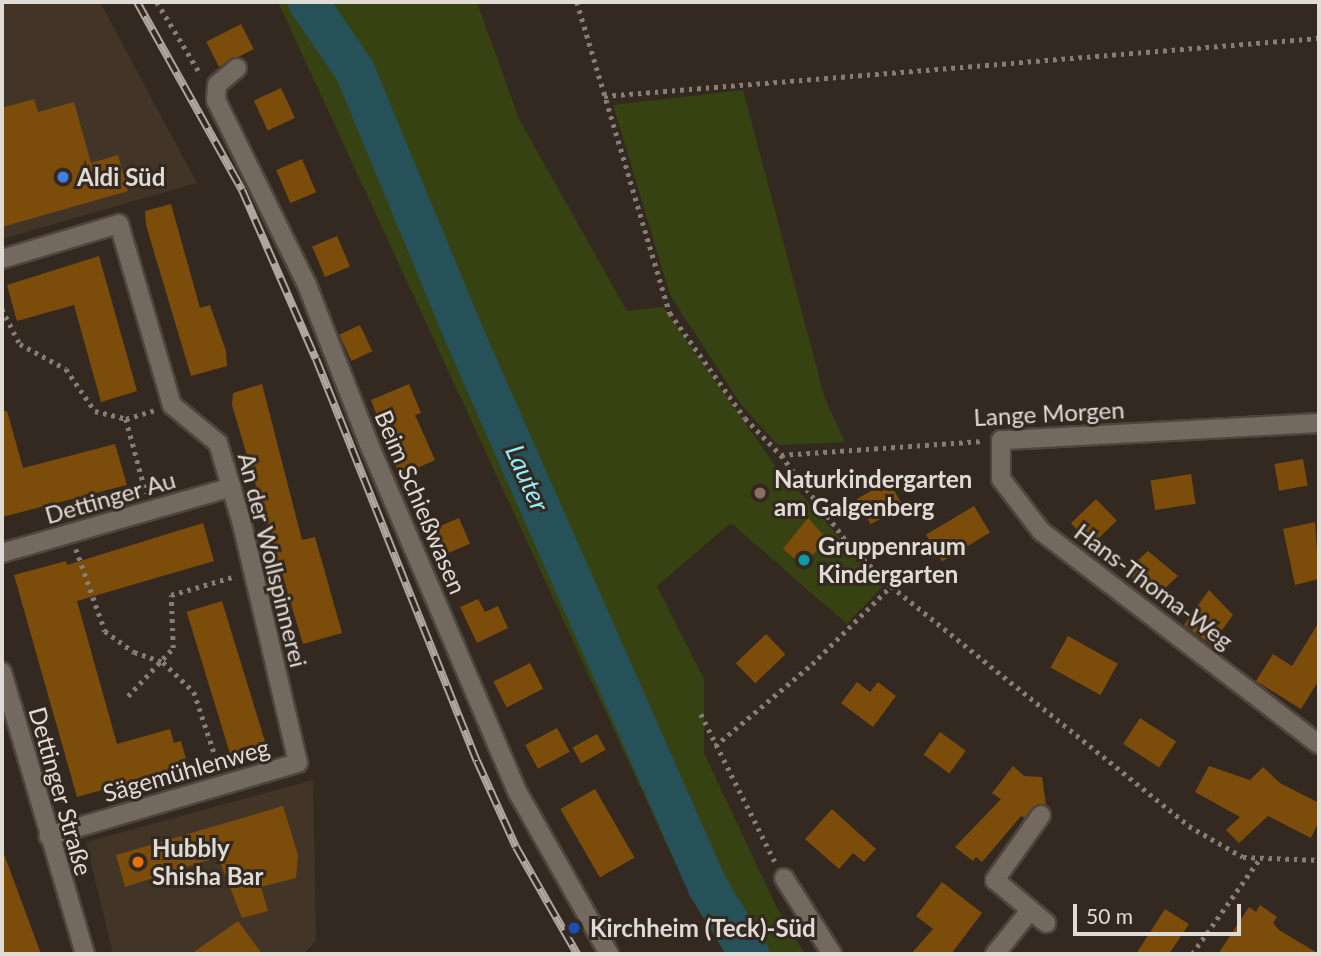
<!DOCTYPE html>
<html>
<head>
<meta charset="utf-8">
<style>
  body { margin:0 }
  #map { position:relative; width:1321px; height:956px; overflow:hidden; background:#332920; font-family:Lato,sans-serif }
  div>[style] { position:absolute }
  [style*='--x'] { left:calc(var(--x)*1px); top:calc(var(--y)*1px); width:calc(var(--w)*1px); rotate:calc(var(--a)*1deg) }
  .built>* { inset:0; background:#423426 }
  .green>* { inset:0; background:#364211 }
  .river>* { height:40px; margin:-20px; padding:0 20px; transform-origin:20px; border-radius:20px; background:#265158 }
  .building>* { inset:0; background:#7c4c0b; transform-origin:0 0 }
  .path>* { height:4.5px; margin-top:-2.25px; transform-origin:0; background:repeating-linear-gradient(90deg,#867e76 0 3.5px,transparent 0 8.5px) }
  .roads { filter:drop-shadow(2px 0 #4e463e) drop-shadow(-2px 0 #4e463e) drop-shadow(0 2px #4e463e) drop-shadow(0 -2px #4e463e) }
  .minor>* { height:18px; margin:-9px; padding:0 9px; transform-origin:9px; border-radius:9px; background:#74695e }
  .rail>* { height:8px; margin-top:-4px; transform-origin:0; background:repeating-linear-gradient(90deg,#332920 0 16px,#aea6a0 0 32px); box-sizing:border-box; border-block:2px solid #aea6a0 }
  .dots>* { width:19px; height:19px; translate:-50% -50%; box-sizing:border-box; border:4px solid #332920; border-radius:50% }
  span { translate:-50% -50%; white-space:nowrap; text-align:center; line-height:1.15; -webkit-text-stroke:6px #332920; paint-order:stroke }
  .poi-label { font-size:24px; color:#e1dbd5; font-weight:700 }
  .left { translate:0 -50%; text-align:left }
  .street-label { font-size:24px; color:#e1dbd5 }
  .water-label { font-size:26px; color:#90eefc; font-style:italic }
  .frame { position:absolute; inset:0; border:4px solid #e1dbd5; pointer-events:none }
  .scale { position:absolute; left:1073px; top:904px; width:168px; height:32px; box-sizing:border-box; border:4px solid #e1dbd5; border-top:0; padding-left:9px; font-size:21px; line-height:24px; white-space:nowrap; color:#e1dbd5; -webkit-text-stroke:5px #332920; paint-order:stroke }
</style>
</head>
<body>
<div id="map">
  <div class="built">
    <i style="clip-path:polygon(2px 2px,100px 2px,197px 183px,2px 239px)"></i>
    <i style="clip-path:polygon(313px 780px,316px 941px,304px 954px,113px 954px,86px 842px)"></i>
  </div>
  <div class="green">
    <i style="clip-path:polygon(278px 2px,477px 2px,519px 119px,627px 311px,663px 307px,774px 464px,883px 586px,847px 624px,731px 523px,657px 586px,704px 679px,704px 753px,777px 908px,805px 954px,727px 954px,690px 895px)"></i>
    <i style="clip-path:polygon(743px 90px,825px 399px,845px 442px,778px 445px,742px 406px,670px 295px,613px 105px)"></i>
  </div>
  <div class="river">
    <i style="--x:308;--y:2;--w:83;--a:55.7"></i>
    <i style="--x:355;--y:71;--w:300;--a:67.5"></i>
    <i style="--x:470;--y:348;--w:589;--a:66.18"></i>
    <i style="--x:708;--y:887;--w:79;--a:58.5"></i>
  </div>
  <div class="building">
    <i style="left:241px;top:24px;width:28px;height:39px;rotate:63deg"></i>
    <i style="left:281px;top:88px;width:33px;height:30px;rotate:65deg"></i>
    <i style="clip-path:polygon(34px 99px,38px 112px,74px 102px,91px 163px,118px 155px,128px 191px,2px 227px,2px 108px)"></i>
    <i style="left:302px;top:159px;width:36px;height:28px;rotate:67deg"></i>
    <i style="clip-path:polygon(171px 204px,200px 308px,210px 305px,226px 351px,227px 366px,191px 376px,146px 225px,145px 211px)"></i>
    <i style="left:337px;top:236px;width:33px;height:27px;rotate:67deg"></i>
    <i style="clip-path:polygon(99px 256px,137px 391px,101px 402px,74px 305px,17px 321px,7px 285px)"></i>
    <i style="left:360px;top:325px;width:29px;height:23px;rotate:65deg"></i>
    <i style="clip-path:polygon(262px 384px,302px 540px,315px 537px,342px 633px,303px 644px,232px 405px,233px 393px)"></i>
    <i style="clip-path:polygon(409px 384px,421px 413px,415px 415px,435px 460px,400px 476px,371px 400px)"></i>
    <i style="clip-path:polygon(2px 411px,7px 411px,23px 468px,115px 444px,127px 485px,2px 517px)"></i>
    <i style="left:1303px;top:459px;width:27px;height:29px;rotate:80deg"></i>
    <i style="left:1191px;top:474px;width:30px;height:41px;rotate:81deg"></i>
    <i style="left:889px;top:481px;width:29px;height:37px;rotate:61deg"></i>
    <i style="left:1096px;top:499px;width:30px;height:35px;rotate:46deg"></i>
    <i style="left:974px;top:506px;width:31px;height:56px;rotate:59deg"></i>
    <i style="left:459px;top:518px;width:28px;height:33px;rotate:67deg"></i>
    <i style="clip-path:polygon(808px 518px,828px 540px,802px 565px,783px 549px)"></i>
    <i style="clip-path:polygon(1315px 522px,1319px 579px,1295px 585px,1283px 529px)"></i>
    <i style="clip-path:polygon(203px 523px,214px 561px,77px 601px,117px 744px,170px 729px,174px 743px,181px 741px,188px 766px,77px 797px,14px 575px,66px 561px,67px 565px)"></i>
    <i style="clip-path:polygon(1148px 551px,1178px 576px,1159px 594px,1149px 584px,1143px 589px,1126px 571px)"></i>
    <i style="clip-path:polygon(1209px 590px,1233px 615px,1211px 645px,1184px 625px)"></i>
    <i style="clip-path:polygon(478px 599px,485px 612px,498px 606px,508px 628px,477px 643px,460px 607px)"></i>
    <i style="left:222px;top:601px;width:149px;height:37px;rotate:73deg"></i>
    <i style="clip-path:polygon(1319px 622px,1319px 680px,1301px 709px,1256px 681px,1273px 654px,1292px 666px)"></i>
    <i style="left:766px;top:634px;width:28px;height:42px;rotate:46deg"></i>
    <i style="left:1068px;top:636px;width:57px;height:36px;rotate:29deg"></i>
    <i style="left:530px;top:663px;width:29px;height:41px;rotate:63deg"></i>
    <i style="clip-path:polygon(857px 682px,870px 692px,878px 682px,896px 696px,873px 727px,841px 703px)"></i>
    <i style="left:1140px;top:718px;width:43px;height:31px;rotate:33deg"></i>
    <i style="left:557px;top:728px;width:27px;height:36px;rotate:62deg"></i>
    <i style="left:940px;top:732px;width:32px;height:28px;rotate:36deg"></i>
    <i style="left:597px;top:734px;width:18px;height:28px;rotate:61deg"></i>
    <i style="clip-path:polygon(1013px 766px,1024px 776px,1042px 777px,1046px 805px,1037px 804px,1025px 818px,1021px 816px,982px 862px,976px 857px,973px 861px,955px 847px,1001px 799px,992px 793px)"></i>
    <i style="clip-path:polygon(1209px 766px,1250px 780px,1263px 767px,1280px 783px,1319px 803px,1319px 821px,1311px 838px,1268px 816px,1239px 843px,1226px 830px,1240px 817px,1195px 792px)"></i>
    <i style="left:595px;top:789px;width:79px;height:40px;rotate:60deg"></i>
    <i style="clip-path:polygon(283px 806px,298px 855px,296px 878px,261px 887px,268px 911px,242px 918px,218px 857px,125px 887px,116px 855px)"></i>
    <i style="clip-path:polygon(832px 809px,876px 849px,864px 862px,853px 853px,839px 869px,805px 839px)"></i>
    <i style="clip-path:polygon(2px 854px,4px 854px,41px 954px,2px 954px)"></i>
    <i style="clip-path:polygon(942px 882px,982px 913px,951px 954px,911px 954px,933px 929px,916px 916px)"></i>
    <i style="clip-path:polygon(1260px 905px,1277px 917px,1273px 923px,1279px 930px,1319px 954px,1218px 954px,1249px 907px,1256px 912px)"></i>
    <i style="clip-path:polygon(1165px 909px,1189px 924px,1169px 954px,1136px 954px)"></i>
    <i style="clip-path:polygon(238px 921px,262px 954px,191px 954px,228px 928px)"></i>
  </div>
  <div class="path">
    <i style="--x:157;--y:2;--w:85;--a:58.9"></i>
    <i style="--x:577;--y:2;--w:325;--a:73.4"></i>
    <i style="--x:670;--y:313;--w:129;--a:54.5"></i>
    <i style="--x:745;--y:418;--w:52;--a:45.8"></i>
    <i style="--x:781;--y:455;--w:116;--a:52.7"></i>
    <i style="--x:851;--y:547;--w:56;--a:44.3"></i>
    <i style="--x:891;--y:586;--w:383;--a:38.8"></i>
    <i style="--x:1189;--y:826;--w:62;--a:29.9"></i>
    <i style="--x:1243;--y:857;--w:76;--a:2.3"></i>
    <i style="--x:604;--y:96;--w:717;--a:-4.64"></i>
    <i style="--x:2;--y:309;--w:39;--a:63"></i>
    <i style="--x:20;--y:344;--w:52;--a:28.5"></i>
    <i style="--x:66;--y:369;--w:51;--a:55.4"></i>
    <i style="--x:95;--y:411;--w:32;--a:14"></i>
    <i style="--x:126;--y:419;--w:77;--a:74.9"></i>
    <i style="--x:126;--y:419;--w:30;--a:-17"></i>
    <i style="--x:781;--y:455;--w:202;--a:-4"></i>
    <i style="--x:76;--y:549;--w:87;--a:70.5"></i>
    <i style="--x:105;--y:631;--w:36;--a:36"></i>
    <i style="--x:134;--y:652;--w:31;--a:19"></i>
    <i style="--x:163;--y:662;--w:43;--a:44.1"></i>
    <i style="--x:194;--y:692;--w:79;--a:71.6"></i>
    <i style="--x:128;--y:696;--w:66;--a:-46.8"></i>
    <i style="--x:173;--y:648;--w:53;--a:-92.2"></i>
    <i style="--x:171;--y:595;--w:68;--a:-16.3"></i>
    <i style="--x:701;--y:714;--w:165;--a:63.4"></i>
    <i style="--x:715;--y:746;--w:127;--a:-40.2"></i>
    <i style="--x:812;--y:664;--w:111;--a:-44.6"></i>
    <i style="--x:1192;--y:954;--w:114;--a:-54.6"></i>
  </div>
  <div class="roads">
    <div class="minor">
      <i style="--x:237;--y:68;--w:26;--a:140"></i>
      <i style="--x:217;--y:85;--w:15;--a:94"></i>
      <i style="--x:216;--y:100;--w:206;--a:63.8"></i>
      <i style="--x:307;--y:285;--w:176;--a:68.7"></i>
      <i style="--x:371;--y:449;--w:374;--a:66.9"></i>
      <i style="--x:518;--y:793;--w:185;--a:60.5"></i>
      <i style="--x:2;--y:259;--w:122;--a:-16.7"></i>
      <i style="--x:119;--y:224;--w:189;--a:73.7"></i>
      <i style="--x:172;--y:405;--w:60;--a:39.6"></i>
      <i style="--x:218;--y:443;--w:84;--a:73.5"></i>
      <i style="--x:242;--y:524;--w:245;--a:76.8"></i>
      <i style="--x:298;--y:763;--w:260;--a:163.7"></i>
      <i style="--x:1319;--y:423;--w:318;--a:176.9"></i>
      <i style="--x:1001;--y:440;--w:39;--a:90"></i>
      <i style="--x:1001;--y:479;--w:66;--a:52.4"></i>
      <i style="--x:1041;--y:531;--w:350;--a:37.5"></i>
      <i style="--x:2;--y:553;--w:239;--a:-16"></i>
      <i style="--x:2;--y:672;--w:294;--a:73.6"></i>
      <i style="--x:1041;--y:815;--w:80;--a:125.3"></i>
      <i style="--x:995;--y:880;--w:67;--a:40.1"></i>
      <i style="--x:784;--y:878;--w:90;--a:57.7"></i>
      <i style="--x:995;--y:954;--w:54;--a:-51"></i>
    </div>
  </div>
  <div class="rail">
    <i style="--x:137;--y:2;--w:215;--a:60.8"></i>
    <i style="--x:242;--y:190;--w:184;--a:66.4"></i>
    <i style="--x:316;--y:359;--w:433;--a:68.2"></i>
    <i style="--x:477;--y:761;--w:94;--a:65.6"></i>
    <i style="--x:516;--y:847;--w:123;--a:60.3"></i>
  </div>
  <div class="dots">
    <i style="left:63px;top:177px;background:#3f7fe0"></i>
    <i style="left:760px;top:493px;background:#8d6e63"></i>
    <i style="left:804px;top:560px;background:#0f9aa8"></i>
    <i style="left:138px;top:862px;background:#e8710a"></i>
    <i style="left:574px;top:928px;background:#1a4fb4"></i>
  </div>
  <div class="poi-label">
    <span class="left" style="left:77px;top:177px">Aldi Süd</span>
    <span class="left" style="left:774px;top:493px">Naturkindergarten<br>am Galgenberg</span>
    <span class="left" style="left:818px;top:560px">Gruppenraum<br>Kindergarten</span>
    <span class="left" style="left:152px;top:862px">Hubbly<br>Shisha Bar</span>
    <span class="left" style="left:590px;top:928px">Kirchheim (Teck)-Süd</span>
  </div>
  <div class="street-label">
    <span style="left:1049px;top:413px;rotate:-3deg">Lange Morgen</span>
    <span style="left:110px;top:497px;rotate:-16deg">Dettinger Au</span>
    <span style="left:421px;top:502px;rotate:67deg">Beim Schießwasen</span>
    <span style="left:273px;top:560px;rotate:76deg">An der Wollspinnerei</span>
    <span style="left:1154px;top:586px;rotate:37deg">Hans-Thoma-Weg</span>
    <span style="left:186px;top:770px;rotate:-16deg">Sägemühlenweg</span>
    <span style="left:61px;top:791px;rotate:74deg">Dettinger Straße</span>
  </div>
  <div class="water-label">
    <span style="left:527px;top:478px;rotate:66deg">Lauter</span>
  </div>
  <div class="frame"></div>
  <div class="scale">50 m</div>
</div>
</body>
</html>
